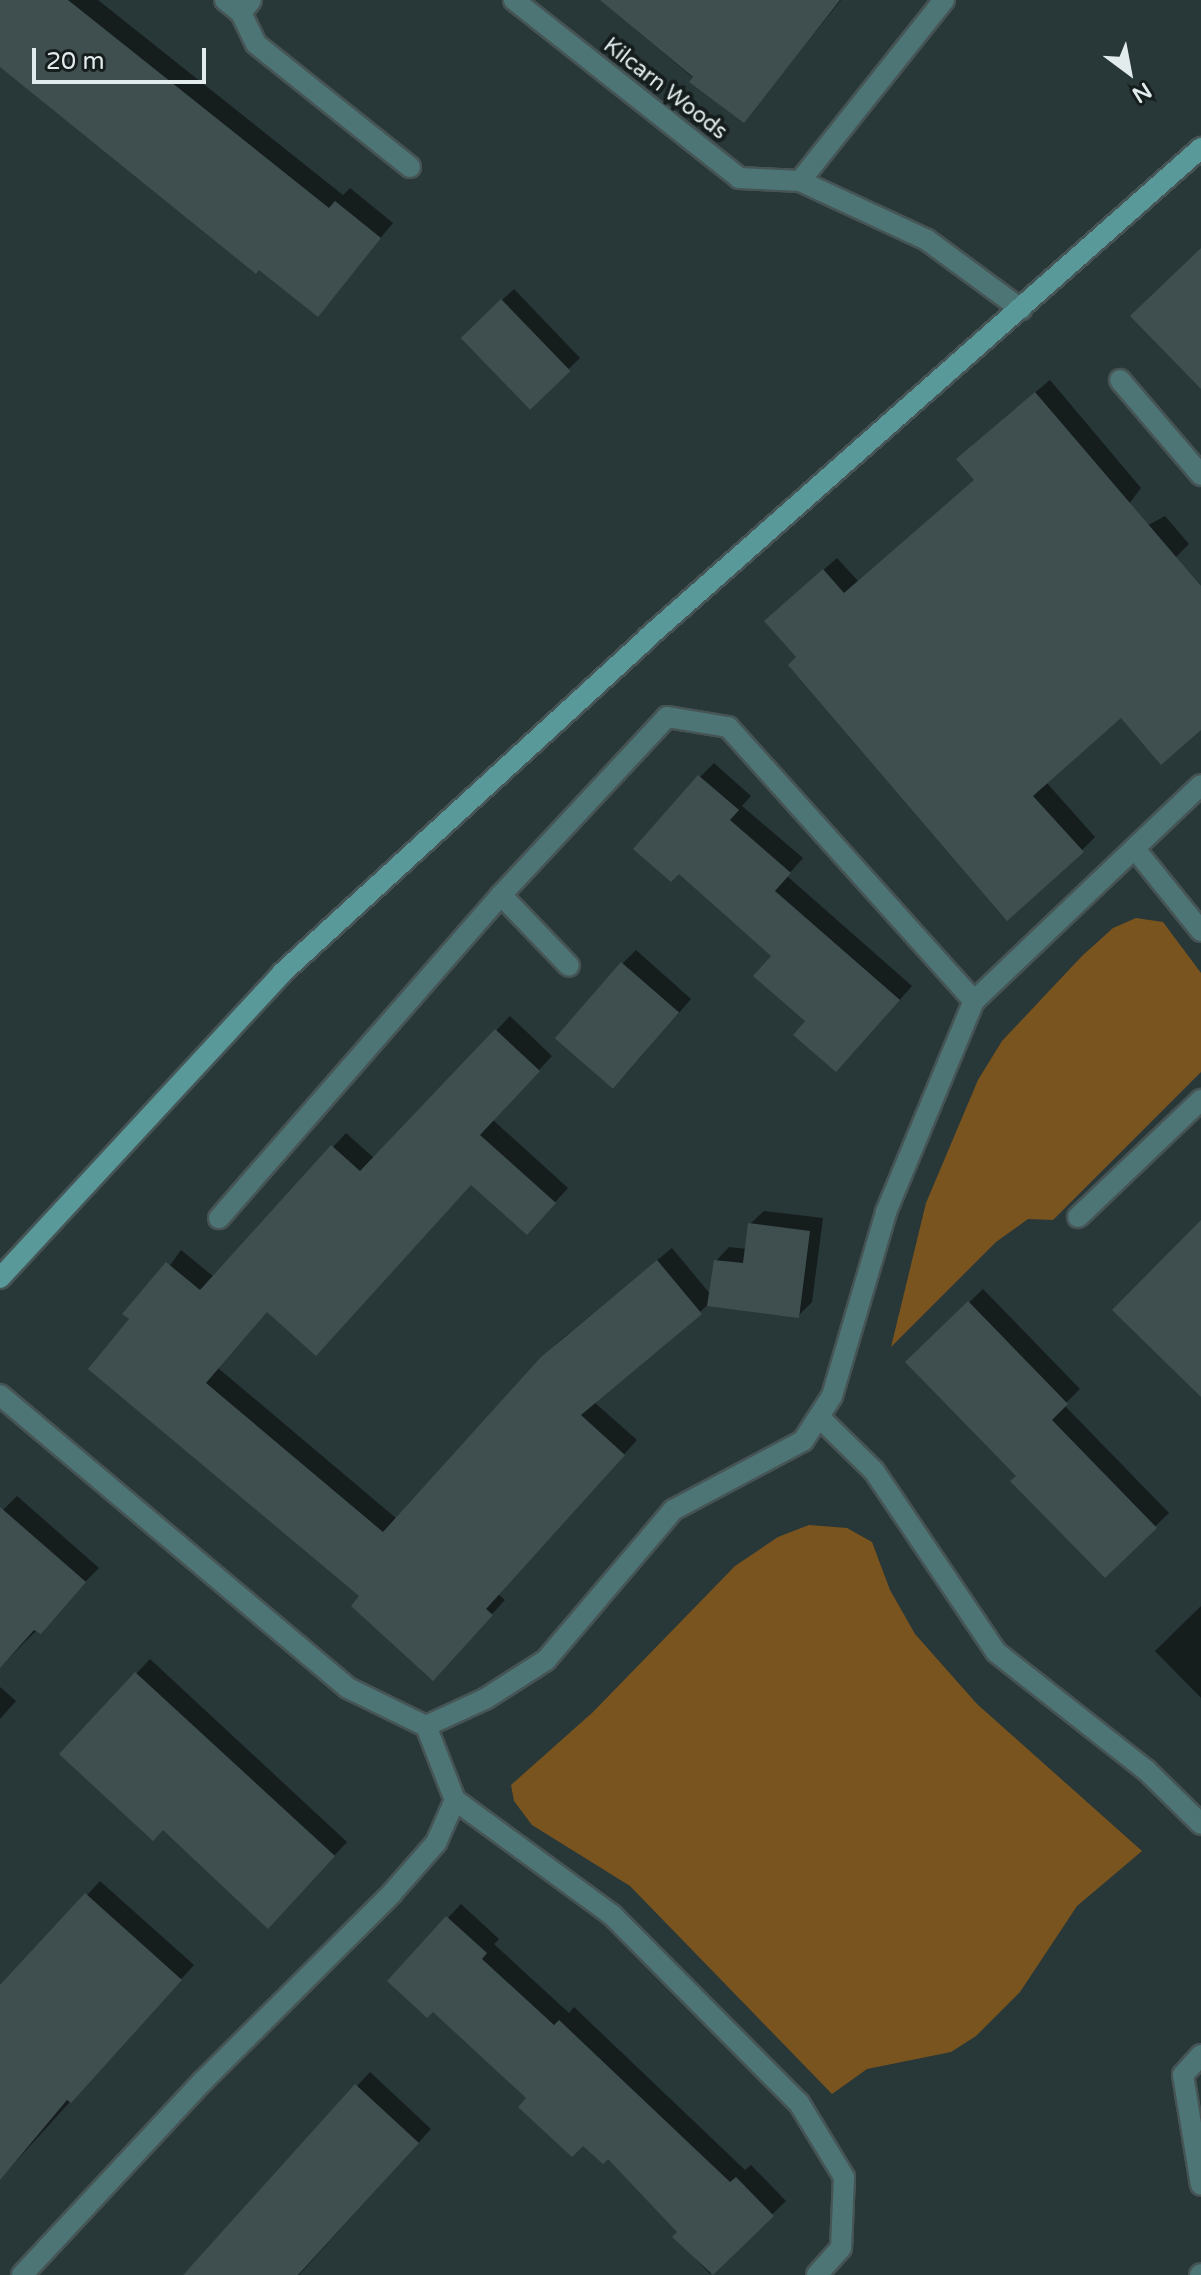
<!DOCTYPE html>
<html>
<head>
<meta charset="utf-8">
<style>
  body { margin:0 }
  #map { position:relative; width:1201px; height:2275px; overflow:hidden; background:#283738; font-family:"Varela Round",sans-serif }
  div>[style] { position:absolute }
  [style*='--x'] { left:calc(var(--x)*1px); top:calc(var(--y)*1px); width:calc(var(--w)*1px); rotate:calc(var(--a)*1deg) }
  .green>* { inset:0; background:#7a541e }
  .shadow>* { inset:0; background:#0007 }
  .building>* { inset:0; background:#3f4f50; transform-origin:0 0 }
  .roads { filter:drop-shadow(2px 0 #465455) drop-shadow(-2px 0 #465455) drop-shadow(0 2px #465455) drop-shadow(0 -2px #465455) }
  .street>* { height:20px; margin:-10px; padding:0 10px; transform-origin:10px; border-radius:10px; background:#4e7576 }
  .secondary>* { height:20px; margin:-10px; padding:0 10px; transform-origin:10px; border-radius:10px; background:#59999a }
  span { translate:-50% -50%; white-space:nowrap; text-align:center; line-height:1.15; -webkit-text-stroke:8px #161d1d; paint-order:stroke }
  .street-label { font-size:22px; color:#e2ecec }
  .north { position:absolute; left:1089px; top:32px; width:80px; height:80px; -webkit-text-stroke:6px #161d1d; paint-order:stroke; rotate:148deg; font-size:22px; font-weight:700; line-height:32px; text-align:center; color:#e2ecec }
  .north::after { content:''; display:block; margin:auto; width:28px; height:36px; background:#e2ecec; clip-path:polygon(50% 0,100% 100%,50% 72%,0 100%) }
  .scale { position:absolute; left:32px; top:48px; width:174px; height:36px; box-sizing:border-box; border:4px solid #e2ecec; border-top:0; padding-left:10px; font-size:24px; line-height:28px; white-space:nowrap; color:#e2ecec; -webkit-text-stroke:6px #161d1d; paint-order:stroke }
</style>
</head>
<body>
<div id="map">
  <div class="green">
    <i style="clip-path:polygon(1136px 918px,1163px 922px,1201px 973px,1201px 1072px,1053px 1220px,1028px 1219px,996px 1242px,891px 1347px,926px 1203px,978px 1080px,1002px 1041px,1082px 956px,1113px 928px)"></i>
    <i style="clip-path:polygon(809px 1525px,847px 1528px,872px 1542px,890px 1590px,915px 1634px,977px 1704px,1142px 1851px,1077px 1906px,1020px 1992px,976px 2036px,951px 2052px,867px 2069px,832px 2094px,630px 1886px,532px 1825px,514px 1801px,511px 1785px,593px 1712px,735px 1566px,778px 1537px)"></i>
  </div>
  <div class="shadow">
    <i style="clip-path:polygon(0 0,98px 0,343px 195px,350px 188px,393px 223px,317px 314px,0 66px)"></i>
    <i style="clip-path:polygon(601px 0,841px 0,744px 121px)"></i>
    <i style="clip-path:polygon(514px 289px,580px 358px,529px 407px,474px 326px)"></i>
    <i style="clip-path:polygon(1050px 380px,1141px 488px,1088px 558px,1165px 516px,1189px 544px,1172px 561px,1201px 594px,1201px 727px,1121px 716px,1046px 782px,1095px 837px,1082px 850px,799px 657px,780px 608px,837px 558px,858px 581px,976px 479px,972px 446px)"></i>
    <i style="clip-path:polygon(714px 763px,751px 796px,742px 806px,803px 858px,787px 876px,912px 986px,850px 1056px,808px 1021px,774px 956px,700px 777px)"></i>
    <i style="clip-path:polygon(636px 950px,691px 999px,626px 1074px,622px 964px)"></i>
    <i style="clip-path:polygon(510px 1016px,552px 1056px,493px 1120px,568px 1188px,540px 1219px,472px 1182px,268px 1310px,218px 1368px,397px 1519px,557px 1343px,672px 1248px,711px 1295px,716px 1261px,729px 1247px,747px 1249px,750px 1224px,764px 1211px,823px 1218px,812px 1302px,798px 1316px,709px 1304px,594px 1402px,637px 1440px,498px 1594px,505px 1600px,446px 1665px,362px 1596px,132px 1319px,181px 1250px,214px 1277px,346px 1133px,375px 1159px)"></i>
    <i style="clip-path:polygon(983px 1289px,1080px 1389px,1064px 1405px,1169px 1513px,1105px 1575px,1019px 1476px,908px 1362px)"></i>
    <i style="clip-path:polygon(17px 1496px,99px 1568px,0 1667px,0 1513px)"></i>
    <i style="clip-path:polygon(1201px 1606px,1201px 1698px,1155px 1651px)"></i>
    <i style="clip-path:polygon(150px 1659px,347px 1842px,282px 1912px,62px 1754px)"></i>
    <i style="clip-path:polygon(0 1687px,16px 1701px,0 1719px)"></i>
    <i style="clip-path:polygon(100px 1881px,194px 1965px,0 2179px,0 1991px)"></i>
    <i style="clip-path:polygon(461px 1904px,499px 1939px,494px 1944px,569px 2013px,574px 2007px,745px 2170px,751px 2165px,786px 2201px,710px 2274px,675px 2237px,680px 2232px,608px 2156px,529px 2098px,448px 1918px)"></i>
    <i style="clip-path:polygon(370px 2072px,431px 2129px,299px 2275px,183px 2275px)"></i>
  </div>
  <div class="building">
    <i style="clip-path:polygon(0 0,68px 0,329px 208px,335px 201px,381px 238px,318px 317px,259px 270px,256px 274px,0 67px)"></i>
    <i style="clip-path:polygon(600px 0,840px 0,744px 123px,689px 82px,693px 77px)"></i>
    <i style="clip-path:polygon(1201px 248px,1201px 389px,1130px 316px)"></i>
    <i style="left:501px;top:299px;width:100px;height:56px;rotate:46deg"></i>
    <i style="clip-path:polygon(1035px 392px,1201px 586px,1201px 730px,1161px 765px,1121px 718px,1033px 796px,1084px 852px,1007px 921px,788px 665px,796px 657px,764px 621px,823px 569px,844px 593px,974px 480px,956px 459px)"></i>
    <i style="clip-path:polygon(698px 775px,739px 810px,730px 820px,791px 873px,775px 891px,900px 1000px,836px 1072px,793px 1035px,805px 1021px,753px 976px,771px 956px,679px 874px,671px 882px,633px 849px)"></i>
    <i style="left:621px;top:962px;width:77px;height:101px;rotate:41deg"></i>
    <i style="clip-path:polygon(495px 1029px,540px 1071px,480px 1135px,556px 1203px,527px 1235px,471px 1185px,316px 1356px,267px 1312px,206px 1383px,383px 1532px,541px 1357px,657px 1260px,702px 1314px,581px 1415px,625px 1455px,486px 1609px,493px 1615px,433px 1681px,351px 1606px,359px 1596px,88px 1369px,129px 1319px,122px 1314px,166px 1262px,200px 1290px,331px 1145px,360px 1171px)"></i>
    <i style="clip-path:polygon(1201px 1220px,1201px 1397px,1112px 1310px)"></i>
    <i style="clip-path:polygon(748px 1223px,810px 1231px,799px 1318px,707px 1306px,714px 1260px,743px 1263px)"></i>
    <i style="clip-path:polygon(968px 1301px,1068px 1404px,1052px 1420px,1157px 1528px,1105px 1578px,1010px 1481px,1016px 1476px,905px 1362px)"></i>
    <i style="clip-path:polygon(0 1507px,86px 1582px,41px 1634px,34px 1630px,0 1668px)"></i>
    <i style="clip-path:polygon(135px 1672px,335px 1856px,268px 1929px,163px 1830px,153px 1841px,59px 1754px)"></i>
    <i style="clip-path:polygon(85px 1893px,182px 1980px,71px 2103px,67px 2100px,0 2180px,0 1985px)"></i>
    <i style="clip-path:polygon(446px 1916px,487px 1953px,482px 1959px,554px 2025px,559px 2020px,730px 2182px,736px 2177px,774px 2216px,713px 2275px,672px 2237px,677px 2232px,608px 2159px,603px 2164px,583px 2146px,572px 2157px,518px 2107px,526px 2098px,433px 2012px,427px 2018px,387px 1981px)"></i>
    <i style="clip-path:polygon(355px 2084px,419px 2143px,298px 2275px,183px 2275px)"></i>
  </div>
  <div class="roads">
    <div class="street">
      <i style="--x:225;--y:0;--w:21;--a:39"></i>
      <i style="--x:241;--y:13;--w:16;--a:-52"></i>
      <i style="--x:514;--y:0;--w:287;--a:38.3"></i>
      <i style="--x:739;--y:178;--w:61;--a:2.8"></i>
      <i style="--x:944;--y:0;--w:231;--a:128.5"></i>
      <i style="--x:800;--y:181;--w:140;--a:24.9"></i>
      <i style="--x:927;--y:240;--w:117;--a:36.3"></i>
      <i style="--x:241;--y:13;--w:34;--a:64"></i>
      <i style="--x:256;--y:44;--w:197;--a:38.6"></i>
      <i style="--x:1120;--y:380;--w:125;--a:49.5"></i>
      <i style="--x:1135;--y:849;--w:105;--a:51.2"></i>
      <i style="--x:501;--y:895;--w:98;--a:46.2"></i>
      <i style="--x:974;--y:1001;--w:313;--a:-43.6"></i>
      <i style="--x:1078;--y:1217;--w:170;--a:-43.6"></i>
      <i style="--x:0;--y:1395;--w:455;--a:40.1"></i>
      <i style="--x:348;--y:1688;--w:87;--a:26"></i>
      <i style="--x:426;--y:1726;--w:65;--a:-24.6"></i>
      <i style="--x:485;--y:1699;--w:72;--a:-32.6"></i>
      <i style="--x:546;--y:1660;--w:197;--a:-49.7"></i>
      <i style="--x:673;--y:1510;--w:147;--a:-28"></i>
      <i style="--x:803;--y:1441;--w:54;--a:-57.2"></i>
      <i style="--x:832;--y:1396;--w:192;--a:-73.6"></i>
      <i style="--x:886;--y:1212;--w:229;--a:-67.4"></i>
      <i style="--x:974;--y:1001;--w:368;--a:-131.9"></i>
      <i style="--x:728;--y:727;--w:62;--a:-170.7"></i>
      <i style="--x:667;--y:717;--w:243;--a:133"></i>
      <i style="--x:501;--y:895;--w:429;--a:131.1"></i>
      <i style="--x:819;--y:1417;--w:77;--a:44.5"></i>
      <i style="--x:874;--y:1471;--w:218;--a:56"></i>
      <i style="--x:996;--y:1652;--w:191;--a:38.2"></i>
      <i style="--x:1146;--y:1770;--w:77;--a:44.5"></i>
      <i style="--x:426;--y:1726;--w:79;--a:68.6"></i>
      <i style="--x:455;--y:1800;--w:195;--a:36.2"></i>
      <i style="--x:612;--y:1915;--w:265;--a:45.2"></i>
      <i style="--x:799;--y:2103;--w:87;--a:58.7"></i>
      <i style="--x:844;--y:2177;--w:71;--a:92.4"></i>
      <i style="--x:841;--y:2248;--w:36;--a:132"></i>
      <i style="--x:1201;--y:2055;--w:27;--a:132"></i>
      <i style="--x:1183;--y:2075;--w:111;--a:80.7"></i>
      <i style="--x:22;--y:2275;--w:265;--a:-47"></i>
      <i style="--x:203;--y:2081;--w:267;--a:-44.8"></i>
      <i style="--x:392;--y:1893;--w:67;--a:-48.7"></i>
      <i style="--x:436;--y:1843;--w:47;--a:-66.2"></i>
      <i style="--x:1200;--y:2275;--w:1;--a:-45"></i>
    </div>
    <div class="secondary">
      <i style="--x:0;--y:1278;--w:415;--a:-47.2"></i>
      <i style="--x:282;--y:973;--w:495;--a:-42.5"></i>
      <i style="--x:647;--y:638;--w:740;--a:-41.49"></i>
    </div>
  </div>
  <div class="street-label">
    <span style="left:665px;top:89px;rotate:38deg">Kilcarn Woods</span>
  </div>
  <div class="north">N</div>
  <div class="scale">20 m</div>
</div>
</body>
</html>
